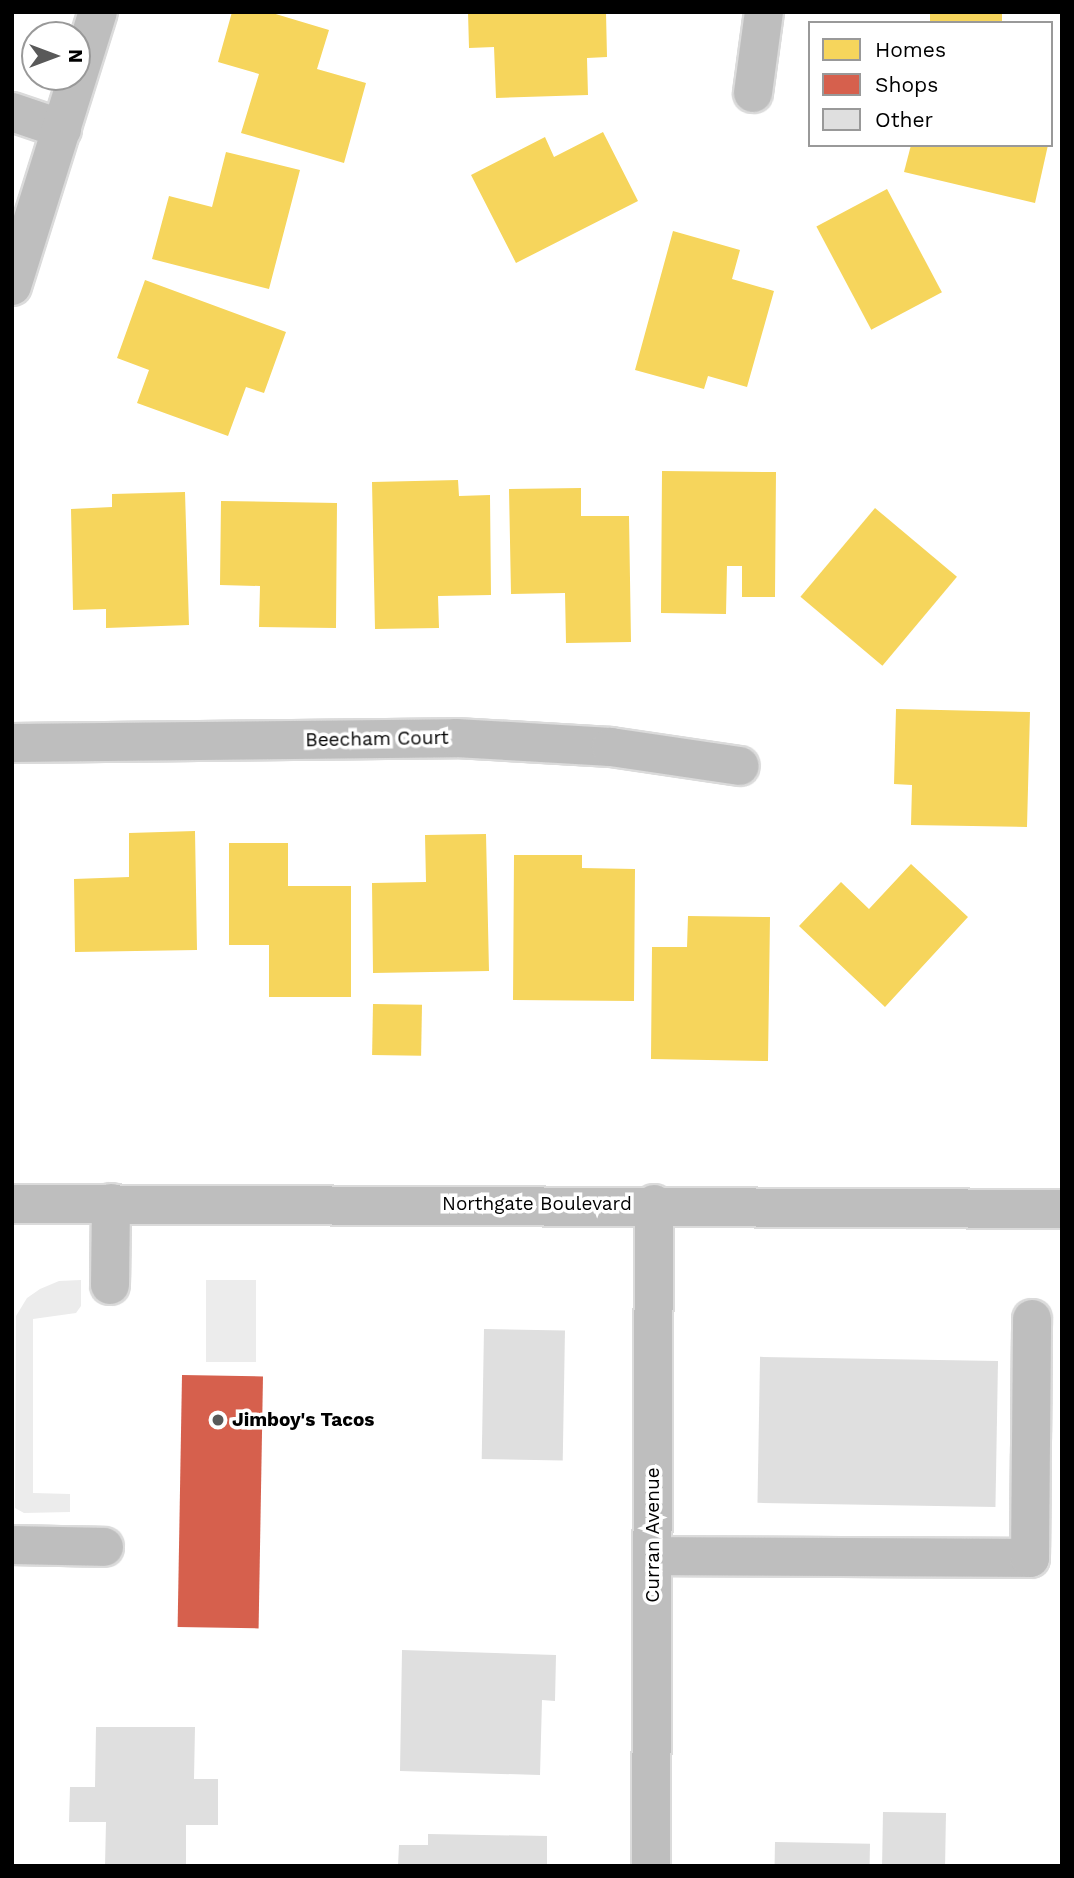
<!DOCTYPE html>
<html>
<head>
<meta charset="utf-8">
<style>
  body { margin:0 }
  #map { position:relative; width:1074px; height:1878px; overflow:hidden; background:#fff; font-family:"Work Sans",sans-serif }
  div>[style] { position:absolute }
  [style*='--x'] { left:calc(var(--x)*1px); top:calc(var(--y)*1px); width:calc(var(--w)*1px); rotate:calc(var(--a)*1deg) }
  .green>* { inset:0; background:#ececec; transform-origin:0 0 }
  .homes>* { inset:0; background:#f6d55c; transform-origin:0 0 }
  .shops>* { inset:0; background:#d6604d; transform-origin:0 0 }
  .building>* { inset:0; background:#dfdfdf; transform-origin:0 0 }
  .roads { filter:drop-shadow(2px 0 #dbdbdb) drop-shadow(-2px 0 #dbdbdb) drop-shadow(0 2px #dbdbdb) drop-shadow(0 -2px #dbdbdb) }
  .minor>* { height:38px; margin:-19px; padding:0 19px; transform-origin:19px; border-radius:19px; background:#bebebe }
  .major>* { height:38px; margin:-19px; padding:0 19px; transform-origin:19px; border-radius:19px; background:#bebebe }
  .dots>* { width:19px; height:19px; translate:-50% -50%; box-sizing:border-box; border:4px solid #fff; border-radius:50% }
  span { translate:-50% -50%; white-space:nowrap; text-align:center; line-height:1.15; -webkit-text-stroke:7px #fff; paint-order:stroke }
  .street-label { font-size:19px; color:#000 }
  .poi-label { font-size:19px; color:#000; font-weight:700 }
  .left { translate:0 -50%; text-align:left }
  .frame { position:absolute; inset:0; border:14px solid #000; pointer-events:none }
  .legend { position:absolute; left:808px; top:21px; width:245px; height:126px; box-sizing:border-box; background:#fff; border:2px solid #999; margin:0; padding:9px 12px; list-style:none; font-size:21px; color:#000 }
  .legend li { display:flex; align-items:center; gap:14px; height:35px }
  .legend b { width:35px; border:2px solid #999 }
  .north { position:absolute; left:21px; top:21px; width:70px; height:70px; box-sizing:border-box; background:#fff; border:2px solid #999; border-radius:50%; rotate:90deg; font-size:19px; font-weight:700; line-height:28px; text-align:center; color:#000 }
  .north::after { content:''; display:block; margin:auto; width:24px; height:32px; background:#595959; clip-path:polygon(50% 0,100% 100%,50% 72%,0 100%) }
</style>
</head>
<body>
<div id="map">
  <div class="green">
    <i style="clip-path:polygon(81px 1280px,81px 1306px,76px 1313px,33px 1319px,33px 1493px,70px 1494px,70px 1512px,24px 1513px,15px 1508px,16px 1316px,27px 1298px,40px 1289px,59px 1281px)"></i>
    <i style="left:206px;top:1280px;width:50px;height:82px"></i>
  </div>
  <div class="homes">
    <i style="clip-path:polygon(232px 12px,269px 12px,329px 30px,317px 69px,366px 83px,344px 163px,241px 133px,259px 74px,218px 62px)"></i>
    <i style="clip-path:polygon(468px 12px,606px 12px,607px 57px,587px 58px,588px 95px,496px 98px,494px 47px,469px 48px)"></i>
    <i style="left:930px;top:12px;width:72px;height:11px"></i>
    <i style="clip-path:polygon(603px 132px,638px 201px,516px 263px,471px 175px,545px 137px,554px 157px)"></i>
    <i style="clip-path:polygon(911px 145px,1048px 145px,1035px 203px,904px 172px)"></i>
    <i style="clip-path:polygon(226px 152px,300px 170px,269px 289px,152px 259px,169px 196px,212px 207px)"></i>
    <i style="left:887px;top:189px;width:117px;height:80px;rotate:62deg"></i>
    <i style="clip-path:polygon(673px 231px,740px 250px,732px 279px,774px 291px,747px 387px,708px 376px,704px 389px,635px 370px)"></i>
    <i style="clip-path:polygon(145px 280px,286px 332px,264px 393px,246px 387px,228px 436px,137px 403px,149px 370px,117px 358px)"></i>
    <i style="clip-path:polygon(662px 471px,776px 472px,775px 597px,742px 597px,742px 566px,727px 566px,726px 614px,661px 613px)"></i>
    <i style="clip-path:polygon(458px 480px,459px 496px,490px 495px,491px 595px,438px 596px,439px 628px,375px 629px,372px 482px)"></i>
    <i style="clip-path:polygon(581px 488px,581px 516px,629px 516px,631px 642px,566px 643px,565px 593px,511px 594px,509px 489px)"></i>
    <i style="clip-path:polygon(185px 492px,189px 625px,106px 628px,106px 609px,73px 610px,71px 509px,112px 507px,112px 494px)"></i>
    <i style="clip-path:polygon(221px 501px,337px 503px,336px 628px,259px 627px,260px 586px,220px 585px)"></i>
    <i style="left:875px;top:508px;width:107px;height:116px;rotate:40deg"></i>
    <i style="clip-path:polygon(896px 709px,1030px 712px,1027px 827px,911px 825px,912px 785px,894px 784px)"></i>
    <i style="clip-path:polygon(195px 831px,197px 950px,75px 952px,74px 879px,129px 877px,129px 833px)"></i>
    <i style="clip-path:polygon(486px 834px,489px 971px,373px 973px,372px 883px,426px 882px,425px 835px)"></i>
    <i style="clip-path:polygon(229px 843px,288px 843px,288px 886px,351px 886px,351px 997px,269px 997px,269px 945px,229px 945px)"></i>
    <i style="clip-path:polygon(514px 855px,582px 855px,582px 868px,635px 869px,634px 1001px,513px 1000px)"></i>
    <i style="clip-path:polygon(911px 864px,968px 917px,885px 1007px,799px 926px,841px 882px,869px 909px)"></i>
    <i style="clip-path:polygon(688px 916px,770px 917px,768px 1061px,651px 1059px,652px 947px,687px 947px)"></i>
    <i style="left:373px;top:1004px;width:49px;height:51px;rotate:1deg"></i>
  </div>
  <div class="shops">
    <i style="left:182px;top:1375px;width:81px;height:252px;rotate:1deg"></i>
  </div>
  <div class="building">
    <i style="left:484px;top:1329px;width:81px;height:130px;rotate:1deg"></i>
    <i style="left:998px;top:1361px;width:146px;height:238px;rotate:91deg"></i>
    <i style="clip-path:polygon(402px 1650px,556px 1655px,555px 1701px,542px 1700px,540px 1775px,400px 1771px)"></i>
    <i style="clip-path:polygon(96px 1727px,195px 1727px,194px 1779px,218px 1779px,218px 1825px,186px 1825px,186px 1866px,105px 1866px,106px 1822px,69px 1822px,70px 1787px,95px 1787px)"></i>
    <i style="left:883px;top:1812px;width:63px;height:54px;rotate:1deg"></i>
    <i style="clip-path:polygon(428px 1834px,547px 1836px,547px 1866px,398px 1866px,399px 1845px,428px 1845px)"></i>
    <i style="left:775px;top:1842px;width:95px;height:24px;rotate:1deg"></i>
  </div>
  <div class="roads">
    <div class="minor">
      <i style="--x:753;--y:93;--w:82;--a:-82.3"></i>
      <i style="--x:12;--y:112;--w:53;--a:18.8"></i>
      <i style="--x:12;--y:286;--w:287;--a:-72.6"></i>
      <i style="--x:12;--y:743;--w:444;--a:-0.6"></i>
      <i style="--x:456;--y:738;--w:155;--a:3.3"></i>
      <i style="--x:611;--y:747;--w:130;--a:8.4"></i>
      <i style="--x:110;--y:1285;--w:82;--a:-89.3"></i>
      <i style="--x:12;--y:1545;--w:92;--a:1.2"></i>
      <i style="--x:652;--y:1556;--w:378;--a:0.3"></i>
      <i style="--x:1030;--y:1558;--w:239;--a:-89.5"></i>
      <i style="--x:651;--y:1866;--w:662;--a:-89.74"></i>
    </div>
    <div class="major">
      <i style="--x:12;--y:1204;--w:1050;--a:0.27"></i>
    </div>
  </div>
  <div class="dots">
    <i style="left:218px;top:1420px;background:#595959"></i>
  </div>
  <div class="street-label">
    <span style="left:377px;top:739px;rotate:-1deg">Beecham Court</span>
    <span style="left:537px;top:1204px">Northgate Boulevard</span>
    <span style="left:653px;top:1535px;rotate:-90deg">Curran Avenue</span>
  </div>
  <div class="poi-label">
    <span class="left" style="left:232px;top:1420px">Jimboy's Tacos</span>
  </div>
  <div class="frame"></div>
  <ul class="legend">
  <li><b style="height:19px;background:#f6d55c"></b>Homes</li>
  <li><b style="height:19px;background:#d6604d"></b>Shops</li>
  <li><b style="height:19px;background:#dfdfdf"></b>Other</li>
  </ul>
  <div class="north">N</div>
</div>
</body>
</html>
